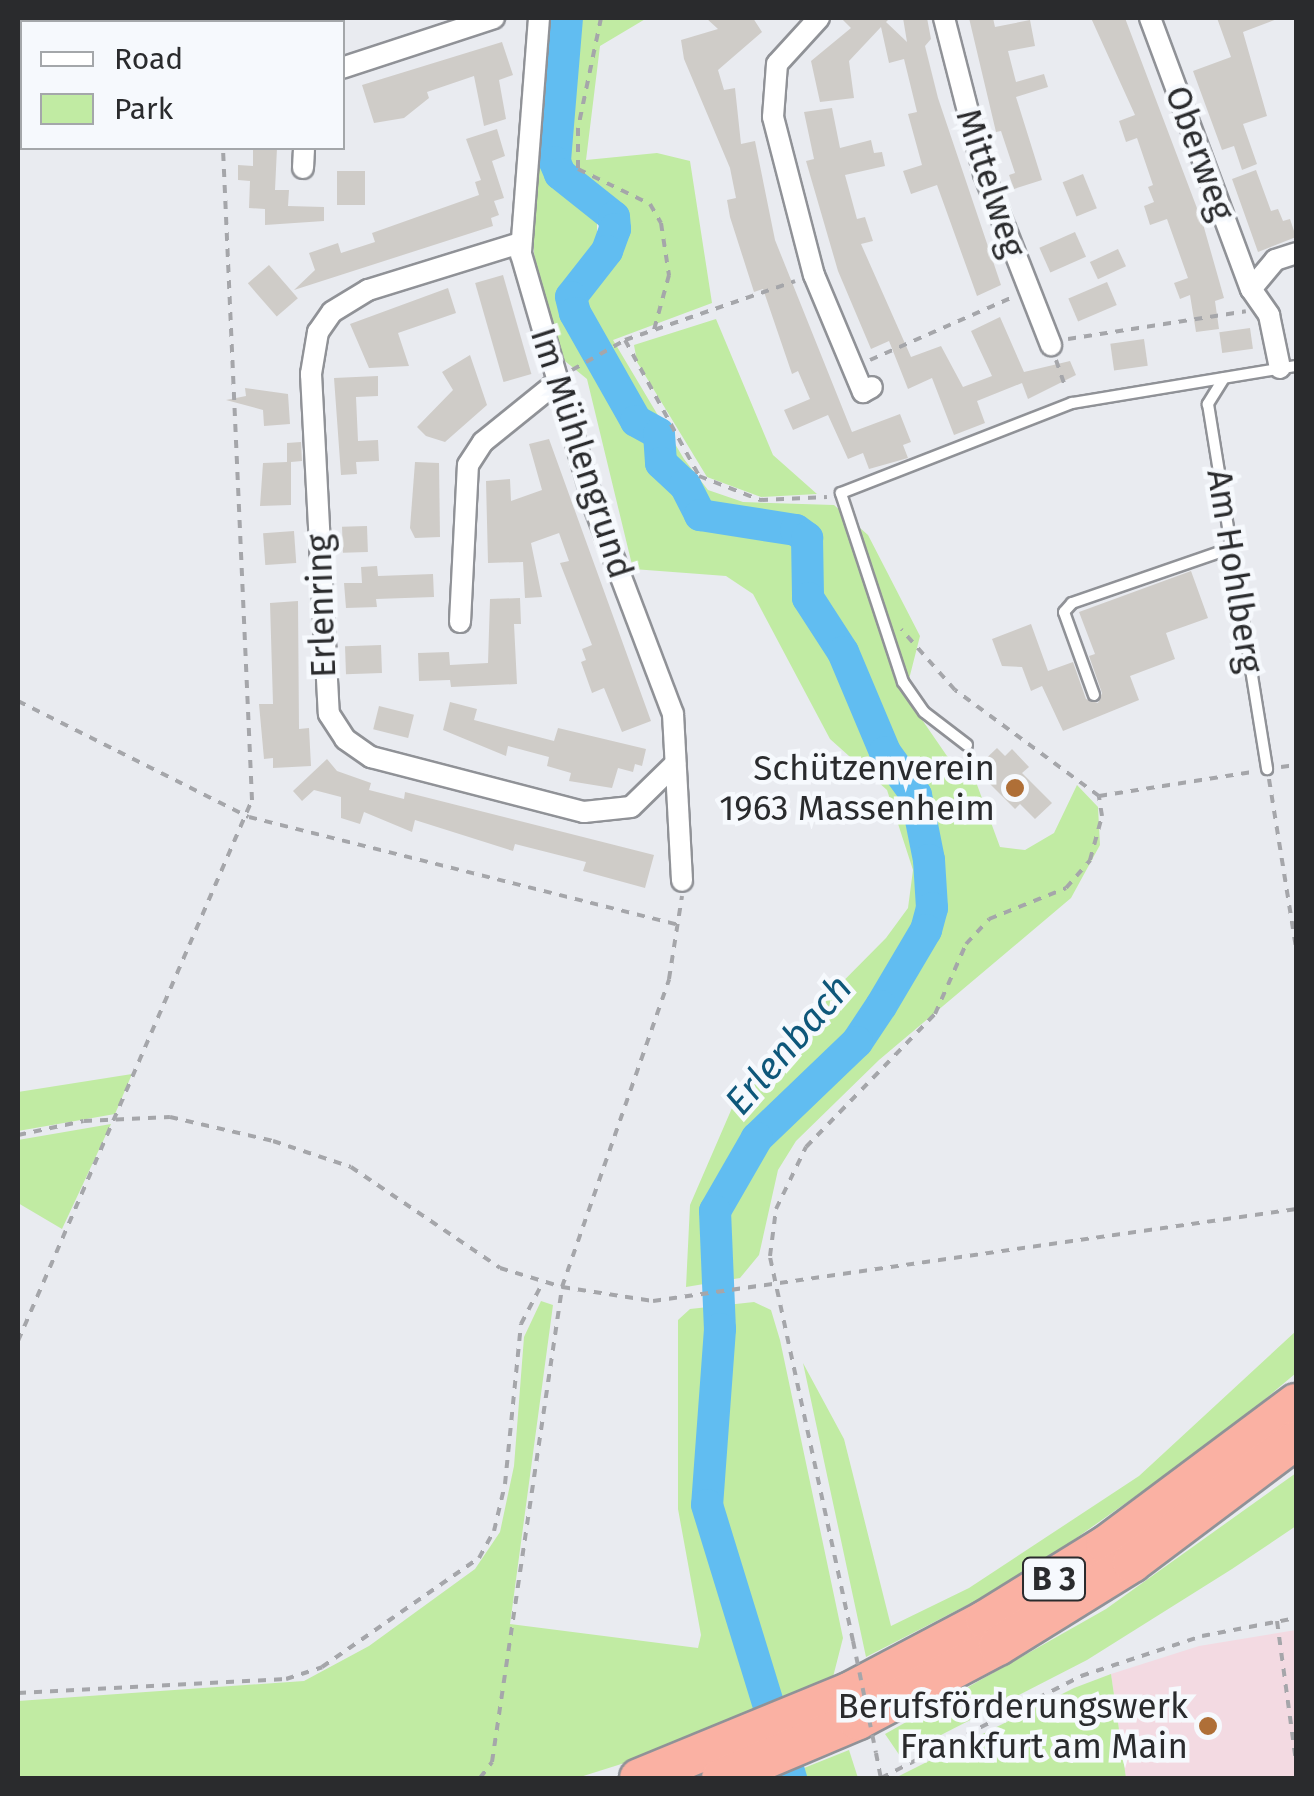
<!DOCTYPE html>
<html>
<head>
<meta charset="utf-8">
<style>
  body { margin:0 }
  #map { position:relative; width:1314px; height:1796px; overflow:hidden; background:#e9ebf0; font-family:"Fira Sans",sans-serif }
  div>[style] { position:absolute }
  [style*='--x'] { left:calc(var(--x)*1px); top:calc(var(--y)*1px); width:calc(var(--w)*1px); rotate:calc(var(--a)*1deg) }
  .education>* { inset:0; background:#f3dae2 }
  .green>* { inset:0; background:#c1eba3 }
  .river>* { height:32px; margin:-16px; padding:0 16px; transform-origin:16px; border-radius:16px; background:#61bdf1 }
  .building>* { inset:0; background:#cfccc8; transform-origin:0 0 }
  .path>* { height:4px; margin-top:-2px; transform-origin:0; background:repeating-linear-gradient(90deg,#a5a6aa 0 8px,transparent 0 16px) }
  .roads { filter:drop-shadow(2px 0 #909297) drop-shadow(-2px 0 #909297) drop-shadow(0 2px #909297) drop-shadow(0 -2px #909297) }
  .lane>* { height:10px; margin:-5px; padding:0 5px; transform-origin:5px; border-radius:5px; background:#fff }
  .street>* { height:20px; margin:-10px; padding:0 10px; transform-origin:10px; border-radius:10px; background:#fff }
  .highway>* { height:38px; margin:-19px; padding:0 19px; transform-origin:19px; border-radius:19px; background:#fab1a3 }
  .path-bridge>* { height:4px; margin-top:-2px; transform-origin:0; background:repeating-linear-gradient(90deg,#a5a6aa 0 8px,transparent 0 16px) }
  .dots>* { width:28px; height:28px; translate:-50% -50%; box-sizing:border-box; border:5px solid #f6f9fd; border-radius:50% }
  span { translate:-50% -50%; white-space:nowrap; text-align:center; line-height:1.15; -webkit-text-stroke:9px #f6f9fd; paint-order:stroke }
  .shield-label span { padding:2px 8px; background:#f6f9fd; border:2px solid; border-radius:8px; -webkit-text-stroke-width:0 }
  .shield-label { font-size:32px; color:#2a2b2d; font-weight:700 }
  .street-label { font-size:35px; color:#2a2b2d }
  .poi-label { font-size:35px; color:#2a2b2d }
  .right { translate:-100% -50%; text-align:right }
  .water-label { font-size:38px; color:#0e577a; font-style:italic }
  .frame { position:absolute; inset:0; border:20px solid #2a2b2d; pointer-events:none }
  .legend { position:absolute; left:20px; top:20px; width:325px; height:130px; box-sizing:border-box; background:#f6f9fd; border:2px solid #a4a7aa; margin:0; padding:12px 18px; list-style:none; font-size:30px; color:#2a2b2d }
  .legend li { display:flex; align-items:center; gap:20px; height:50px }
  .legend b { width:50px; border:2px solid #a4a7aa }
</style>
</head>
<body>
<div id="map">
  <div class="education">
    <i style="clip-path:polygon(1296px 1630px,1296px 1778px,1126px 1778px,1111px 1674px,1199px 1646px)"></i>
  </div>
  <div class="green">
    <i style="clip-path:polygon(550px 18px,563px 18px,548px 153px,553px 170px,597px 211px,597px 242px,565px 282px,584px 310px,587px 286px,612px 260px,621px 216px,567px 169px,563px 151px,578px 18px,647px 18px,600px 46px,586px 160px,657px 153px,690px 161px,712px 303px,613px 340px,684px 459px,708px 490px,743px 502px,834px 505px,868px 535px,920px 636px,905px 695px,947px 756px,976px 782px,1000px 847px,1025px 850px,1054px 833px,1077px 785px,1098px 807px,1100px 845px,1071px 898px,879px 1060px,796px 1141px,778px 1170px,759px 1255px,740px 1278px,686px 1287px,690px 1205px,732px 1108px,785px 1040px,886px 938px,908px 908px,913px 870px,887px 790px,830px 739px,753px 594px,726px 576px,633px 569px,587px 379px,560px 357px,535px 267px,531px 207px)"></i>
    <i style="clip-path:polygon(716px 319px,773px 455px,817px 494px,761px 497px,707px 477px,637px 362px,634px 345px)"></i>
    <i style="clip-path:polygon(132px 1074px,115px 1114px,18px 1131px,18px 1092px)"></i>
    <i style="clip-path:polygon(111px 1124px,62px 1229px,18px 1203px,18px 1140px)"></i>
    <i style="clip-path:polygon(541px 1301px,553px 1305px,510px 1624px,698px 1648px,701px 1635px,678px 1509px,678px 1320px,690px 1309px,754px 1302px,771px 1310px,780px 1340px,843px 1638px,833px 1677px,691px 1742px,577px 1778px,18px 1778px,18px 1701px,304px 1681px,369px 1646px,475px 1569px,500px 1532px,514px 1466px,524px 1337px)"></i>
    <i style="clip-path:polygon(1296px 1331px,1296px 1373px,1224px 1434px,1018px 1579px,866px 1657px,803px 1363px,844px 1439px,891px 1626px,969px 1588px,1139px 1476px)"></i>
    <i style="clip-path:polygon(1296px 1473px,1296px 1526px,1232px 1569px,1087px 1660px,900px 1756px,885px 1734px,1106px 1609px)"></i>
    <i style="clip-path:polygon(1111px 1674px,1126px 1778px,895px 1778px,1074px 1688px)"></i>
    <i style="clip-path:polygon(849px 1750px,858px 1778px,779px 1778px)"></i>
  </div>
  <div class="river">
    <i style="--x:567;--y:18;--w:144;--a:94.8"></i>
    <i style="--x:555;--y:162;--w:13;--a:67"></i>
    <i style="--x:560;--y:174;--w:69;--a:38.5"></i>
    <i style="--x:614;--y:217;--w:12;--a:85"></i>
    <i style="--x:615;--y:229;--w:23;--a:110"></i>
    <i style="--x:607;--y:251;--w:58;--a:128"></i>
    <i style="--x:571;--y:297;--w:16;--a:76"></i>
    <i style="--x:575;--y:313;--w:124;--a:60.5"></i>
    <i style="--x:636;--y:421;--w:26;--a:29"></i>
    <i style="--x:659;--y:434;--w:29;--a:86"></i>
    <i style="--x:661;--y:463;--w:33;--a:43"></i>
    <i style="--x:685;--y:485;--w:34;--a:63"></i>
    <i style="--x:700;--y:515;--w:97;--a:8.9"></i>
    <i style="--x:796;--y:530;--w:14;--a:36"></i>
    <i style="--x:807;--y:538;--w:60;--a:89"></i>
    <i style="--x:808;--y:598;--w:64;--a:57.1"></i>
    <i style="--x:843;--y:652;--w:108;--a:67.2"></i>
    <i style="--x:885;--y:752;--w:53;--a:54.2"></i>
    <i style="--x:916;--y:795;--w:66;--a:78.7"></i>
    <i style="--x:929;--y:860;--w:48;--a:86.4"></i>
    <i style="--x:932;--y:908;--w:23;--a:105"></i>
    <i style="--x:926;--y:930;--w:88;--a:120.6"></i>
    <i style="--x:881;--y:1006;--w:43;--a:123.7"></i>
    <i style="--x:857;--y:1042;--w:139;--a:136.2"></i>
    <i style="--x:757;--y:1138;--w:84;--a:119.9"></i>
    <i style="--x:715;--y:1211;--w:118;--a:87.6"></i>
    <i style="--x:720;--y:1329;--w:176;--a:94.2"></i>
    <i style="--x:707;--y:1505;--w:286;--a:72.9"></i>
  </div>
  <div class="building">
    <i style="clip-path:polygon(706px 18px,753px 18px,762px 32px,718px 70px,724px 90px,735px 88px,741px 144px,755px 141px,775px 240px,852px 432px,900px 414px,911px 442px,903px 445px,908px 458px,869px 469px,863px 453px,848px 459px,828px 415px,793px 430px,784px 410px,810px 399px,798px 371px,792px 374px,763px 289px,754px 292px,730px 217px,727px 200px,736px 198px,730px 168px,684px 59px,681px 40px,718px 29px)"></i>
    <i style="clip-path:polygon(841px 18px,890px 18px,886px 22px,907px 42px,903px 18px,927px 18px,931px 39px,925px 46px,938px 98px,1001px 285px,977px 296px,937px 185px,911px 194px,903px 171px,922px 165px,908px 114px,917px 112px,904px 59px,889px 63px,881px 27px,849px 61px,854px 98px,820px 102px,811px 61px,851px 28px)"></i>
    <i style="clip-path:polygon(969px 18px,993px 18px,995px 27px,1030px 20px,1035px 46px,1008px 51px,1016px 82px,1044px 74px,1048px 87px,1016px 97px,1042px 180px,1014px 189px,1009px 175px,1015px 173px,1001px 131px,996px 132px)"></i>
    <i style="clip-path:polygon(1091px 18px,1125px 18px,1203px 224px,1224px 298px,1215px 301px,1219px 329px,1196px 332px,1190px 295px,1180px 299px,1174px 283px,1188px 278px,1167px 219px,1150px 225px,1144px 206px,1154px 202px,1148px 187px,1153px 185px,1137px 138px,1126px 142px,1119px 121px,1135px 115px)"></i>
    <i style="clip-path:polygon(1217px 18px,1277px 19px,1243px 32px,1267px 116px,1243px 124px,1257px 164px,1242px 170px,1234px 146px,1222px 150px,1193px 71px,1231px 57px)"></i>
    <i style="clip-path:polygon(502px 42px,513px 75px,499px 80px,506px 119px,484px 126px,474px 76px,427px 92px,429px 98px,404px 118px,374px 123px,362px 85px)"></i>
    <i style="clip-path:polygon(832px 108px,840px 148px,871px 140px,874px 153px,882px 152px,885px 166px,845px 175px,857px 219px,865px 217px,873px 241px,861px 244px,911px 357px,941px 346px,963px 387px,992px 376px,971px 331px,1000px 317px,1024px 372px,1070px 361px,1076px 375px,1028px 399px,1022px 383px,977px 401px,985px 423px,954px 435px,932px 378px,908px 389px,889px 341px,871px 349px,838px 271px,806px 161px,814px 159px,804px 112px)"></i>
    <i style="clip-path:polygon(497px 129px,505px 156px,492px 161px,504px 198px,494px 201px,499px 215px,491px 218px,493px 226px,294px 290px,315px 270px,309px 253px,338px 243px,341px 253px,375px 242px,372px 233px,479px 195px,475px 182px,481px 180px,466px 139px)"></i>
    <i style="clip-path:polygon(253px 148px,277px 148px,275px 190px,289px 190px,288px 206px,324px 207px,324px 221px,265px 225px,265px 209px,249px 208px,250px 181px,238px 180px,238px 165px,253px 166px)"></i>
    <i style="clip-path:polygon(1256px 170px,1271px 211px,1278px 209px,1283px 221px,1290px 219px,1296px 237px,1258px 252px,1232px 179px)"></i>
    <i style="left:337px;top:171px;width:28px;height:34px"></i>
    <i style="left:1083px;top:174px;width:37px;height:22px;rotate:68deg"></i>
    <i style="left:1075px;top:232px;width:27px;height:39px;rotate:66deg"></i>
    <i style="left:1118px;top:249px;width:19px;height:31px;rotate:65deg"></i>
    <i style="left:269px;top:265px;width:44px;height:28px;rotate:49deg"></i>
    <i style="left:503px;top:275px;width:103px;height:29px;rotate:74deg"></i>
    <i style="left:1107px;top:282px;width:25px;height:42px;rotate:67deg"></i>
    <i style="clip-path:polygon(448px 288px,456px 313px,398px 333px,409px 366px,369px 368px,350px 324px)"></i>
    <i style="left:1250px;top:328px;width:21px;height:31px;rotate:82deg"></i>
    <i style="left:1144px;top:339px;width:27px;height:34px;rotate:82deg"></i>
    <i style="clip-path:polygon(470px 355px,487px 405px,445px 442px,426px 436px,417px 427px,453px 390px,442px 372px)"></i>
    <i style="clip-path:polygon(378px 376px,378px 396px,356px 397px,358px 441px,378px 440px,379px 461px,356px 462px,357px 474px,341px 475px,334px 378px)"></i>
    <i style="clip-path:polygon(245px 388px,288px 394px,290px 424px,264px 426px,263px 410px,226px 400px,246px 396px)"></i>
    <i style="clip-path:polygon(549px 439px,651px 721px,622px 732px,604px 688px,592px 693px,581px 662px,586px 660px,582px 649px,592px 645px,560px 563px,569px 561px,559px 533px,531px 543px,542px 597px,525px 598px,523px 562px,488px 563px,486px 481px,510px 479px,511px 501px,542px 490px,529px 444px)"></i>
    <i style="clip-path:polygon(301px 442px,302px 461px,291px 462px,291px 505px,260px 506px,263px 463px,287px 462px,287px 443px)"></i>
    <i style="clip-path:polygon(415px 462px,439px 463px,440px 537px,415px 538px,410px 528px)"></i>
    <i style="left:367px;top:526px;width:26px;height:25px;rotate:88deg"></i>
    <i style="left:294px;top:531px;width:32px;height:31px;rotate:86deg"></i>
    <i style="clip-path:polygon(377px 566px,378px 576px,433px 574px,434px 597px,376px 599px,377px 607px,346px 608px,344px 583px,362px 583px,361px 567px)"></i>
    <i style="clip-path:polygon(1191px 571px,1208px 618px,1166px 633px,1175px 659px,1130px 676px,1139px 700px,1063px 731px,1042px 686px,1031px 691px,1022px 667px,1002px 666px,992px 639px,1031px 624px,1048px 671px,1073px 662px,1086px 699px,1098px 703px,1102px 693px,1089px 656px,1095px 654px,1079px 612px)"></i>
    <i style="clip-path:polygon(520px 598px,521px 624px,514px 624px,517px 684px,451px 687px,450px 680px,419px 681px,418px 653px,449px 652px,450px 665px,488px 663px,490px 599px)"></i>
    <i style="clip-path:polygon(298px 601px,299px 729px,309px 728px,311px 766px,273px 768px,273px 758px,264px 759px,259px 704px,273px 704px,270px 603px)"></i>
    <i style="left:381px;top:645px;width:28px;height:36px;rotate:88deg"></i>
    <i style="clip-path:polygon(450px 702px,477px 709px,474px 720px,554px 741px,558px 728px,646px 749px,642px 766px,635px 764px,633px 772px,618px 768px,612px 788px,569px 781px,571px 773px,547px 766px,549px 757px,508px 746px,506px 756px,443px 730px)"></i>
    <i style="left:379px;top:706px;width:36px;height:24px;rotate:14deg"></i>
    <i style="clip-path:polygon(997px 748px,1005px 756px,1012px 749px,1029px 767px,1022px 773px,1052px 803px,1035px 819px,1020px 804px,1015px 809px,975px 769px)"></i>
    <i style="clip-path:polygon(327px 759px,337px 771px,371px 783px,369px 790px,404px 799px,405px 792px,654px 855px,645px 888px,583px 871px,586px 862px,515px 844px,513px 851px,415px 820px,412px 832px,364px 812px,360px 824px,341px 818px,341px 797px,314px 790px,302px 801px,293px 791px)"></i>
  </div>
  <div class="path">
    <i style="--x:218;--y:18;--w:4;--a:90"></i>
    <i style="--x:601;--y:18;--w:112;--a:101.8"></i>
    <i style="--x:578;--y:128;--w:41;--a:90"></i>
    <i style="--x:578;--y:169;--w:80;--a:25.9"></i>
    <i style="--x:650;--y:204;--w:22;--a:60"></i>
    <i style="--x:661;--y:223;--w:53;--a:81.3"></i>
    <i style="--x:669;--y:275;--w:57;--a:105.3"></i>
    <i style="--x:1068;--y:339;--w:180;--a:-8.9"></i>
    <i style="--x:625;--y:340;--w:155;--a:61.4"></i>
    <i style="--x:699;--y:476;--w:66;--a:21.5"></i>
    <i style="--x:760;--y:500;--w:67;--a:-2.6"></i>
    <i style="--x:870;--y:360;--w:156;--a:-23.8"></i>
    <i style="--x:1056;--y:360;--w:31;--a:71"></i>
    <i style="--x:572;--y:370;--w:61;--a:-29.5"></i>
    <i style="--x:625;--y:340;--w:180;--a:-19.1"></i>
    <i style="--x:18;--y:701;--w:258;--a:26.7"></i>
    <i style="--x:249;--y:817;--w:447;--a:14.1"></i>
    <i style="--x:1281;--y:767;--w:15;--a:-8"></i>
    <i style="--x:1269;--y:779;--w:170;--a:80.9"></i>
    <i style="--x:1099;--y:796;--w:155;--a:-8.9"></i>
    <i style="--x:18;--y:1135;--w:67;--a:-12"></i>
    <i style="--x:84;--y:1121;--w:86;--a:-2.7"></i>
    <i style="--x:170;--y:1117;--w:106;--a:13.1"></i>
    <i style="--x:273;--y:1141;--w:82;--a:18.4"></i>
    <i style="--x:351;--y:1167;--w:180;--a:34.1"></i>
    <i style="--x:500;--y:1268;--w:65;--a:17"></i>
    <i style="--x:562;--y:1287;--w:92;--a:8.7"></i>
    <i style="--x:653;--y:1301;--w:650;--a:-8.14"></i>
    <i style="--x:18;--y:1341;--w:589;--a:-66.61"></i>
    <i style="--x:252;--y:800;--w:653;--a:-92.55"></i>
    <i style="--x:1277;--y:1621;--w:141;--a:82.3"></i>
    <i style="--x:853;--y:1641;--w:394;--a:-102.2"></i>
    <i style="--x:770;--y:1256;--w:47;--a:-82.7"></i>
    <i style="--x:776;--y:1209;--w:69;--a:-64.2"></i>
    <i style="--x:806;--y:1147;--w:185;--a:-45.9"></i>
    <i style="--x:935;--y:1014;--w:77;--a:-66.1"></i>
    <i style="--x:966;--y:944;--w:34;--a:-47"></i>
    <i style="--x:989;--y:919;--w:83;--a:-21.9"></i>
    <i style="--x:1066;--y:888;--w:37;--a:-49"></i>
    <i style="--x:1090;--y:860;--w:46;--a:-74.7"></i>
    <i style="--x:1102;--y:816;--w:20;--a:-99"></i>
    <i style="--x:1099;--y:796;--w:179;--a:-143.6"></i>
    <i style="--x:955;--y:690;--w:81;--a:-131.5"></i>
    <i style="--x:18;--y:1693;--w:268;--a:-3"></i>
    <i style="--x:286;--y:1679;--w:38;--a:-18"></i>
    <i style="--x:322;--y:1667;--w:191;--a:-34.8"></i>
    <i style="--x:479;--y:1558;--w:31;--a:-61"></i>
    <i style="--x:494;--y:1531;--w:48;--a:-76.8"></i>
    <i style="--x:505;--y:1484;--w:161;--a:-84.3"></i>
    <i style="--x:521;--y:1324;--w:47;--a:-62.4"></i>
    <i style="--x:876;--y:1753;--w:25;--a:79"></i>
    <i style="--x:480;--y:1778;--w:20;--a:-53"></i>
    <i style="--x:492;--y:1762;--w:480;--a:-81.6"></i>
    <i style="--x:562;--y:1287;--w:326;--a:-70.8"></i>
    <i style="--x:669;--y:979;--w:84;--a:-81.1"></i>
    <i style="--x:881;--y:1778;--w:225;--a:-27"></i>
    <i style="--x:1081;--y:1676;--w:127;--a:-18.3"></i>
    <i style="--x:1202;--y:1636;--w:96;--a:-10.8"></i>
  </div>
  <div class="roads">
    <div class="lane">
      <i style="--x:1224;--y:378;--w:31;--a:122"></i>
      <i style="--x:1208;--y:404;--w:370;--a:80.8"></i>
      <i style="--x:1094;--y:695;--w:88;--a:-109.9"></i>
      <i style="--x:1064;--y:612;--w:12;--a:-48"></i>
      <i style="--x:1072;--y:603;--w:169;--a:-19"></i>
      <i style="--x:967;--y:745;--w:54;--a:-142.5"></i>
      <i style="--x:924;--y:712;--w:37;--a:-125"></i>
      <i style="--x:903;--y:682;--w:199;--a:-108.2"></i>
      <i style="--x:841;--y:493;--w:248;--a:-21.3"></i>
      <i style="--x:1072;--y:403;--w:227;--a:-9.4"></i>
    </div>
    <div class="street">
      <i style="--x:539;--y:18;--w:237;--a:94.4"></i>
      <i style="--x:521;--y:254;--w:262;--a:73.8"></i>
      <i style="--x:594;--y:506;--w:222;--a:69.2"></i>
      <i style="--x:673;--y:714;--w:167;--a:86.9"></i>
      <i style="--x:819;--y:18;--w:62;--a:132.4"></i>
      <i style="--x:777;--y:64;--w:53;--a:94.3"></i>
      <i style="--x:773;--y:117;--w:163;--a:75.5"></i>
      <i style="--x:814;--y:275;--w:127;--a:67.3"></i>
      <i style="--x:863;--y:392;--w:10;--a:-29"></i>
      <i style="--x:944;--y:18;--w:161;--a:75.6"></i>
      <i style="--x:984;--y:174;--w:184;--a:68.6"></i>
      <i style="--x:1150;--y:18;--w:289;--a:69.6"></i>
      <i style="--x:1251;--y:289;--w:32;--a:55"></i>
      <i style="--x:1269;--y:315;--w:54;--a:78.3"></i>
      <i style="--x:342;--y:68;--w:160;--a:-18.2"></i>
      <i style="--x:303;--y:168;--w:20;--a:-87"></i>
      <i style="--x:520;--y:243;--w:159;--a:162.8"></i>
      <i style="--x:368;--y:290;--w:42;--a:148.6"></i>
      <i style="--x:332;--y:312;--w:24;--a:125"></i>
      <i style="--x:318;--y:332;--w:43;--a:99.5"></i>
      <i style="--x:311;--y:374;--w:340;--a:87"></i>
      <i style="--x:329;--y:714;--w:30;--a:57"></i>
      <i style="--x:345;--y:739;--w:32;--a:35"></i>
      <i style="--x:371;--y:757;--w:220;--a:14.5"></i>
      <i style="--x:584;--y:812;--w:47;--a:-6.1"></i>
      <i style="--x:631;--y:807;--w:62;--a:-44.3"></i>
      <i style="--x:1251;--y:289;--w:38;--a:-50"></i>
      <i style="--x:1275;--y:260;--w:22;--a:-18"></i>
      <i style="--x:460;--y:622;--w:157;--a:-87.1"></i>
      <i style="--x:468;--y:465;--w:27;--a:-57"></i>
      <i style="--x:483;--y:442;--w:95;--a:-39"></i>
    </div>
    <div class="highway">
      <i style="--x:639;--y:1778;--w:227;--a:-22.3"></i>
      <i style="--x:849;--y:1692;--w:154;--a:-27.9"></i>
      <i style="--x:985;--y:1620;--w:142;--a:-31.8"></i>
      <i style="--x:1106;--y:1545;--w:237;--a:-36.8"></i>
      <i style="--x:721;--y:1778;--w:149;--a:-22.9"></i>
      <i style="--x:858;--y:1720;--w:158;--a:-27.9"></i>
      <i style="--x:998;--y:1646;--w:158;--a:-31.8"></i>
      <i style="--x:1132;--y:1563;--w:205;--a:-36.9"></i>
    </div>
  </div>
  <div class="path-bridge">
    <i style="--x:853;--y:1641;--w:114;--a:78.4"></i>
  </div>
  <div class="dots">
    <i style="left:1015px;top:788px;background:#af6f37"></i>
    <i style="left:1208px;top:1726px;background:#af6f37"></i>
  </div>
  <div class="shield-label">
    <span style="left:1054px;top:1579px">B 3</span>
  </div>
  <div class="street-label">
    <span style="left:1200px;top:153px;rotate:70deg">Oberweg</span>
    <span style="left:991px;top:183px;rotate:72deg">Mittelweg</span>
    <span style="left:582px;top:453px;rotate:72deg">Im Mühlengrund</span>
    <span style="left:1235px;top:571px;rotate:81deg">Am Hohlberg</span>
    <span style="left:321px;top:606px;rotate:-92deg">Erlenring</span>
  </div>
  <div class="poi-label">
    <span class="right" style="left:995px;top:788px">Schützenverein<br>1963 Massenheim</span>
    <span class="right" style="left:1188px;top:1726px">Berufsförderungswerk<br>Frankfurt am Main</span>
  </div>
  <div class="water-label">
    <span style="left:789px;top:1045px;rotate:-49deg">Erlenbach</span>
  </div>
  <div class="frame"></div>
  <ul class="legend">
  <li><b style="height:12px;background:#fff"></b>Road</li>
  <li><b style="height:28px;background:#c1eba3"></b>Park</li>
  </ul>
</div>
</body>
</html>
